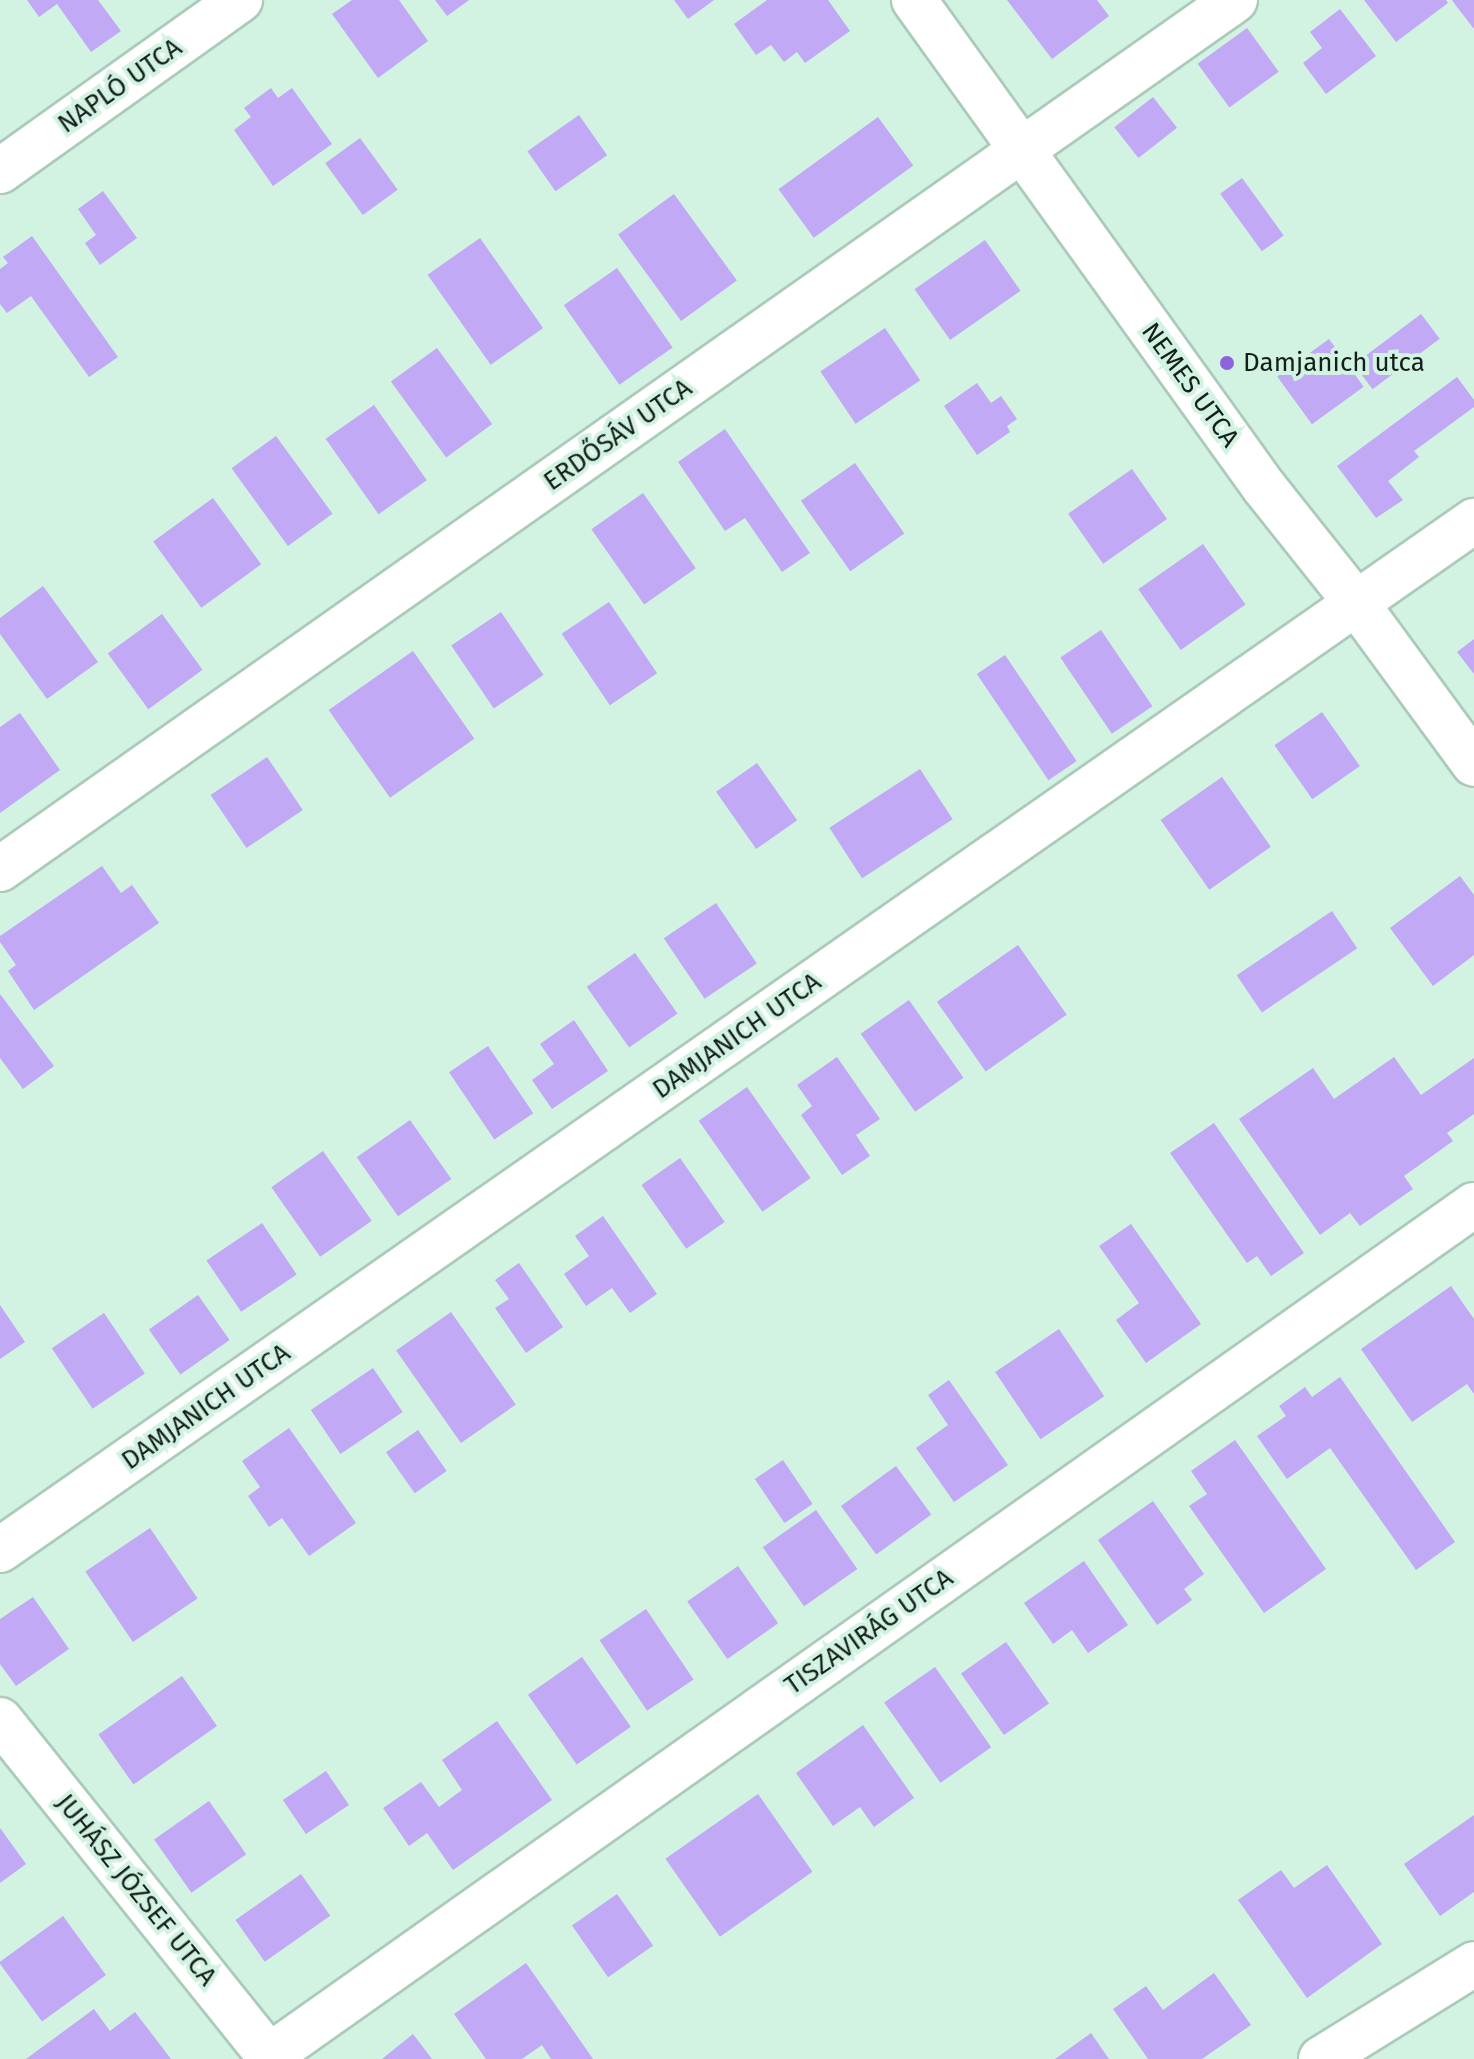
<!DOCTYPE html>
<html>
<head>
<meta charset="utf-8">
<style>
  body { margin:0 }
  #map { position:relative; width:1474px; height:2059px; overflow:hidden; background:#d2f2e2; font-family:"Fira Sans",sans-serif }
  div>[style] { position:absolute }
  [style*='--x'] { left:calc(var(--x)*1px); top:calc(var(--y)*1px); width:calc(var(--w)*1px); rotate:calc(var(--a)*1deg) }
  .building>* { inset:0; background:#c1a9f5; transform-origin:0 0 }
  .roads { filter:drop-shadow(2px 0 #abcaba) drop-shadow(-2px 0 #abcaba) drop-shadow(0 2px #abcaba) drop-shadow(0 -2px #abcaba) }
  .minor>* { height:44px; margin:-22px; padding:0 22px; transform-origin:22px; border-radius:22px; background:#fff }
  .tertiary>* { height:44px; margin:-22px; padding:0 22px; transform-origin:22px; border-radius:22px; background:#fff }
  .dots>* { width:22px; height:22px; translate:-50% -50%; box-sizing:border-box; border:4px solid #d2f2e2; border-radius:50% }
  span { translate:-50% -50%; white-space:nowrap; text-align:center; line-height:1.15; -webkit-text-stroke:8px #d2f2e2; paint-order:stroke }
  .street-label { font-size:26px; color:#141f1a }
  .poi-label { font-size:26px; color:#141f1a }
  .left { translate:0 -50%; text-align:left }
</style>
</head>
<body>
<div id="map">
  <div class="building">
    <i style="clip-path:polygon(27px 0,98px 0,121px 31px,91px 52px,57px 4px,39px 17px)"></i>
    <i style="clip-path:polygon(352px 0,399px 0,428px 41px,378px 78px,332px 14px)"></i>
    <i style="clip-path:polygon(435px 0,469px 0,447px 16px)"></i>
    <i style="clip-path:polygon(674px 0,714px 0,688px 19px)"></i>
    <i style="clip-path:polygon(767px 0,828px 0,850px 31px,805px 63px,797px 52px,784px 62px,771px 45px,756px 55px,734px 24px)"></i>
    <i style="clip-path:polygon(1007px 0,1097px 0,1109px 16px,1052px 59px)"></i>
    <i style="clip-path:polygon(1364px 0,1446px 0,1448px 3px,1396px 42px)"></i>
    <i style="clip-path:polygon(1452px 0,1474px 0,1474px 29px,1457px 7px)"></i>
    <i style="clip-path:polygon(1340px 9px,1376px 56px,1326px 94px,1303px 63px,1322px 48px,1310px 32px)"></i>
    <i style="left:1247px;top:28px;width:54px;height:61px;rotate:54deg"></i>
    <i style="clip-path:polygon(271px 88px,278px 98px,292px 88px,332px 144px,273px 186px,234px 130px,251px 117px,244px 108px)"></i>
    <i style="left:1153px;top:97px;width:39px;height:49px;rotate:52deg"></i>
    <i style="left:579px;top:115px;width:49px;height:63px;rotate:55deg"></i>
    <i style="left:878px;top:117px;width:60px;height:123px;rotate:54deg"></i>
    <i style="left:360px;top:138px;width:64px;height:43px;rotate:54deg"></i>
    <i style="left:1242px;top:178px;width:71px;height:27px;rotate:54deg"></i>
    <i style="clip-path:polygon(103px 191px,137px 238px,100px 265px,85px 243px,96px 235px,78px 209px)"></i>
    <i style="left:674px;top:194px;width:107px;height:69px;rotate:54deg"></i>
    <i style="clip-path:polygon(32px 236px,118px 357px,89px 377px,31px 296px,7px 313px,0 304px,0 269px,8px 263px,3px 257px)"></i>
    <i style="left:480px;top:238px;width:110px;height:64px;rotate:55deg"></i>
    <i style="left:985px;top:240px;width:62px;height:86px;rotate:55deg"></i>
    <i style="left:617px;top:268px;width:97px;height:65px;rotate:55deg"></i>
    <i style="left:1421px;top:314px;width:31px;height:84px;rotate:53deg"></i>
    <i style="left:885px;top:328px;width:63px;height:78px;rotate:56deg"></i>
    <i style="left:1329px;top:339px;width:59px;height:64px;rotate:54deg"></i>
    <i style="left:437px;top:348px;width:94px;height:57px;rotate:54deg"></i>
    <i style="clip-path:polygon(1457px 377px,1474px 400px,1474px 407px,1414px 451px,1419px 457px,1388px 481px,1403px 500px,1376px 518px,1337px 466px)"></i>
    <i style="clip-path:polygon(977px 383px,991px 403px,1001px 396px,1017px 419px,1007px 426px,1010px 432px,977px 455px,944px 406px)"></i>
    <i style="left:374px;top:405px;width:92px;height:59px;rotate:55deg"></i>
    <i style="clip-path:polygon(725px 429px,810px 553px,782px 572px,745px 518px,725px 531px,678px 462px)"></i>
    <i style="left:276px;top:436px;width:96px;height:55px;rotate:54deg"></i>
    <i style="left:855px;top:463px;width:86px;height:66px;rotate:55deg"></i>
    <i style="left:1132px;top:469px;width:61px;height:78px;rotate:55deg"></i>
    <i style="left:643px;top:493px;width:92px;height:63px;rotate:55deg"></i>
    <i style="left:213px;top:498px;width:82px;height:74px;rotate:54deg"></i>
    <i style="left:1203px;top:544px;width:74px;height:79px;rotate:55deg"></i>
    <i style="clip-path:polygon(43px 586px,98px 662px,47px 699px,0 634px,0 618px)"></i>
    <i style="left:609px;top:602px;width:86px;height:57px;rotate:56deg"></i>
    <i style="left:501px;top:612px;width:76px;height:60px;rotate:56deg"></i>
    <i style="left:162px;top:614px;width:69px;height:67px;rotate:54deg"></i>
    <i style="left:1101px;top:630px;width:92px;height:49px;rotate:56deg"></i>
    <i style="clip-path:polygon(1474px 639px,1474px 674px,1457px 652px)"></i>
    <i style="left:413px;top:651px;width:107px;height:103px;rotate:55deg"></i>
    <i style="left:1005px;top:655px;width:128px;height:34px;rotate:56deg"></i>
    <i style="left:1322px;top:712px;width:66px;height:58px;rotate:55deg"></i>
    <i style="clip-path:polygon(20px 713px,60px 770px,0 813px,0 727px)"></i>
    <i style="left:267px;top:757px;width:64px;height:68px;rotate:56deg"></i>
    <i style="left:757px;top:763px;width:70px;height:50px;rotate:55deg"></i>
    <i style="left:920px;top:769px;width:60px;height:108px;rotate:57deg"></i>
    <i style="left:1222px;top:777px;width:85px;height:75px;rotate:55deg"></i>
    <i style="clip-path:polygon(102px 866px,121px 893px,132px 885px,159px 923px,34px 1010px,8px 971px,16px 965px,0 942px,0 936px)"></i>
    <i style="clip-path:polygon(1460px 876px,1474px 895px,1474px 955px,1433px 986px,1390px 928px)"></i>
    <i style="left:716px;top:903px;width:73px;height:63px;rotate:56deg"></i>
    <i style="left:1332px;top:911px;width:45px;height:115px;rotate:56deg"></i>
    <i style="left:1018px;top:945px;width:85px;height:99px;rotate:55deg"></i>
    <i style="left:635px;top:953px;width:74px;height:59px;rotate:55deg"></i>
    <i style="clip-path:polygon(0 994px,54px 1066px,23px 1089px,0 1058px)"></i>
    <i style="left:909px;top:1000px;width:95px;height:59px;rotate:55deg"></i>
    <i style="clip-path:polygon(574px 1020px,608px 1071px,552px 1109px,532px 1080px,554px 1064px,540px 1044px)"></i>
    <i style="left:488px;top:1046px;width:81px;height:47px;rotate:56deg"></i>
    <i style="clip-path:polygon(837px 1057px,880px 1119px,856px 1135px,870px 1156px,842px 1175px,801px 1115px,812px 1106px,797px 1085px)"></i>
    <i style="clip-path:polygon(1394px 1057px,1421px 1095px,1474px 1058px,1474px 1114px,1447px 1133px,1453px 1141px,1404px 1176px,1413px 1189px,1360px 1226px,1350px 1213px,1320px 1235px,1239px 1119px,1313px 1068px,1334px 1099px)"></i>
    <i style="left:747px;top:1087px;width:111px;height:59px;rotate:55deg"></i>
    <i style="left:410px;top:1120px;width:72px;height:65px;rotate:55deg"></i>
    <i style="clip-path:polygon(1214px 1123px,1304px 1253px,1271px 1276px,1257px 1256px,1247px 1263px,1170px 1153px)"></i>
    <i style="left:323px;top:1151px;width:85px;height:63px;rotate:55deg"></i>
    <i style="left:680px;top:1158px;width:78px;height:47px;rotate:55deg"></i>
    <i style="clip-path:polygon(603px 1216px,657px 1294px,630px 1313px,612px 1288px,586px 1306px,564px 1274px,589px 1256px,575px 1236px)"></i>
    <i style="left:262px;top:1223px;width:62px;height:67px;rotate:56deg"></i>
    <i style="clip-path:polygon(1131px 1224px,1201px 1324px,1146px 1363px,1116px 1320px,1139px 1303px,1099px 1246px)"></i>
    <i style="clip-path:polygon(519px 1263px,563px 1327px,526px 1353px,495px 1308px,509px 1299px,495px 1280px)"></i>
    <i style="clip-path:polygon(1451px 1286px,1474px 1319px,1474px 1394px,1467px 1384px,1412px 1422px,1361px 1349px)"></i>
    <i style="left:198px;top:1295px;width:55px;height:60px;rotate:55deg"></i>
    <i style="clip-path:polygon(0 1305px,25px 1342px,0 1359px)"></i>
    <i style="left:451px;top:1312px;width:113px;height:67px;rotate:55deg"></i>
    <i style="left:104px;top:1313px;width:73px;height:63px;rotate:56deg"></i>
    <i style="left:1059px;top:1329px;width:81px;height:77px;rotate:56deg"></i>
    <i style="left:373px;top:1368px;width:53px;height:75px;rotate:56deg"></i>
    <i style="clip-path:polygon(1340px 1377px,1455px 1542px,1416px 1570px,1330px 1448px,1287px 1479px,1257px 1436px,1286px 1416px,1279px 1406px,1305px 1387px,1312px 1397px)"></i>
    <i style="clip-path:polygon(949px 1380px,1008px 1465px,954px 1502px,916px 1448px,948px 1425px,928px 1395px)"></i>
    <i style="clip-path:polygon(289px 1428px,356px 1523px,309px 1556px,282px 1518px,269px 1527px,248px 1496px,260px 1487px,242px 1461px)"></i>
    <i style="left:418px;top:1430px;width:50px;height:39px;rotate:55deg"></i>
    <i style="clip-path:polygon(1235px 1440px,1326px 1569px,1264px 1613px,1189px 1506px,1207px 1494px,1191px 1471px)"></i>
    <i style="left:783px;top:1460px;width:53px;height:34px;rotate:56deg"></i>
    <i style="left:896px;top:1466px;width:60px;height:68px;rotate:54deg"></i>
    <i style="clip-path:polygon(1153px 1501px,1204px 1574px,1184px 1589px,1192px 1600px,1157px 1625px,1098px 1540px)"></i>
    <i style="left:816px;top:1510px;width:72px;height:65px;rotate:55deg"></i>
    <i style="left:150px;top:1528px;width:85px;height:78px;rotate:56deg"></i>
    <i style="clip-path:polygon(1084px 1561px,1128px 1625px,1088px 1653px,1072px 1630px,1053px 1644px,1024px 1603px)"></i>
    <i style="left:738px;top:1566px;width:70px;height:62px;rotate:55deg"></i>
    <i style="clip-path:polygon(33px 1597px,69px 1649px,16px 1686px,0 1664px,0 1619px)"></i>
    <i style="left:646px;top:1609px;width:85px;height:56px;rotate:56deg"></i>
    <i style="left:1006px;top:1642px;width:75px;height:55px;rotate:55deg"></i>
    <i style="left:582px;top:1657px;width:85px;height:66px;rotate:55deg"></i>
    <i style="left:935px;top:1667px;width:98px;height:62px;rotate:55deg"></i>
    <i style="left:182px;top:1676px;width:61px;height:102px;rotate:55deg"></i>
    <i style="clip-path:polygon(497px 1721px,552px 1800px,453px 1870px,427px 1833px,409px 1846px,383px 1808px,421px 1782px,439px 1807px,462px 1790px,442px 1760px)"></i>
    <i style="clip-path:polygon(863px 1725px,914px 1798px,874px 1827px,860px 1807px,833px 1826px,796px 1773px)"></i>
    <i style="left:326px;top:1771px;width:41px;height:52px;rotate:56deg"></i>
    <i style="left:758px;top:1794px;width:95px;height:113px;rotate:55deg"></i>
    <i style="left:209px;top:1801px;width:65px;height:67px;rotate:55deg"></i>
    <i style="clip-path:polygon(1474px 1815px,1474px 1892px,1440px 1916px,1404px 1864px)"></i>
    <i style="clip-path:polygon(0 1828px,26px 1864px,0 1883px)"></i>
    <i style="clip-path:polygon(1327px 1865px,1382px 1944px,1307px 1998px,1238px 1900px,1281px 1870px,1294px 1888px)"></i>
    <i style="left:301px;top:1874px;width:51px;height:80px;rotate:55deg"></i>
    <i style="left:617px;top:1894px;width:63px;height:55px;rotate:55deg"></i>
    <i style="left:63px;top:1916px;width:73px;height:79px;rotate:54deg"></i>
    <i style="clip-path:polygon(526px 1963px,568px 2023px,593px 2059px,551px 2059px,542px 2045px,522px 2059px,486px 2059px,454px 2014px)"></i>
    <i style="clip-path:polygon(1214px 1973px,1251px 2025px,1202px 2059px,1148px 2059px,1113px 2009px,1146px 1986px,1163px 2010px)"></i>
    <i style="clip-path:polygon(94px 2009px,110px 2031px,135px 2012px,171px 2059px,26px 2059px)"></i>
    <i style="clip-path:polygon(1091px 2033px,1109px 2059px,1055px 2059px)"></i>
    <i style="clip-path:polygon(413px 2034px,432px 2059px,382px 2059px)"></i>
  </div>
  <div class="roads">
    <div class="minor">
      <i style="--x:0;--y:171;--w:295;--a:-35.5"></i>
      <i style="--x:0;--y:869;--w:1510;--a:-35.13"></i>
      <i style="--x:0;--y:1550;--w:1798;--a:-34.92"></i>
      <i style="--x:0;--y:1720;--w:435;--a:51.3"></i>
      <i style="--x:265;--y:2059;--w:1480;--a:-35.24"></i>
      <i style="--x:1321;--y:2059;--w:180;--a:-31.8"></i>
    </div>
    <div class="tertiary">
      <i style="--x:914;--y:0;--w:600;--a:54.3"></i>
      <i style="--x:1264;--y:487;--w:149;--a:51.5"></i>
      <i style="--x:1357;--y:604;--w:198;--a:53.8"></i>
    </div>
  </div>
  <div class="dots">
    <i style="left:1227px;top:363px;background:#8f61db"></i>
  </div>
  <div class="street-label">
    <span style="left:120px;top:86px;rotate:-35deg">NAPLÓ UTCA</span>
    <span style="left:1190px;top:385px;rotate:54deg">NEMES UTCA</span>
    <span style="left:618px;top:435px;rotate:-35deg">ERDŐSÁV UTCA</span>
    <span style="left:737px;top:1036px;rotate:-35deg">DAMJANICH UTCA</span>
    <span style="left:206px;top:1407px;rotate:-35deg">DAMJANICH UTCA</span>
    <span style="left:869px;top:1632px;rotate:-35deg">TISZAVIRÁG UTCA</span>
    <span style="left:136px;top:1890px;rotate:51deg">JUHÁSZ JÓZSEF UTCA</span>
  </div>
  <div class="poi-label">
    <span class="left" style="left:1243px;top:363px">Damjanich utca</span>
  </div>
</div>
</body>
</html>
